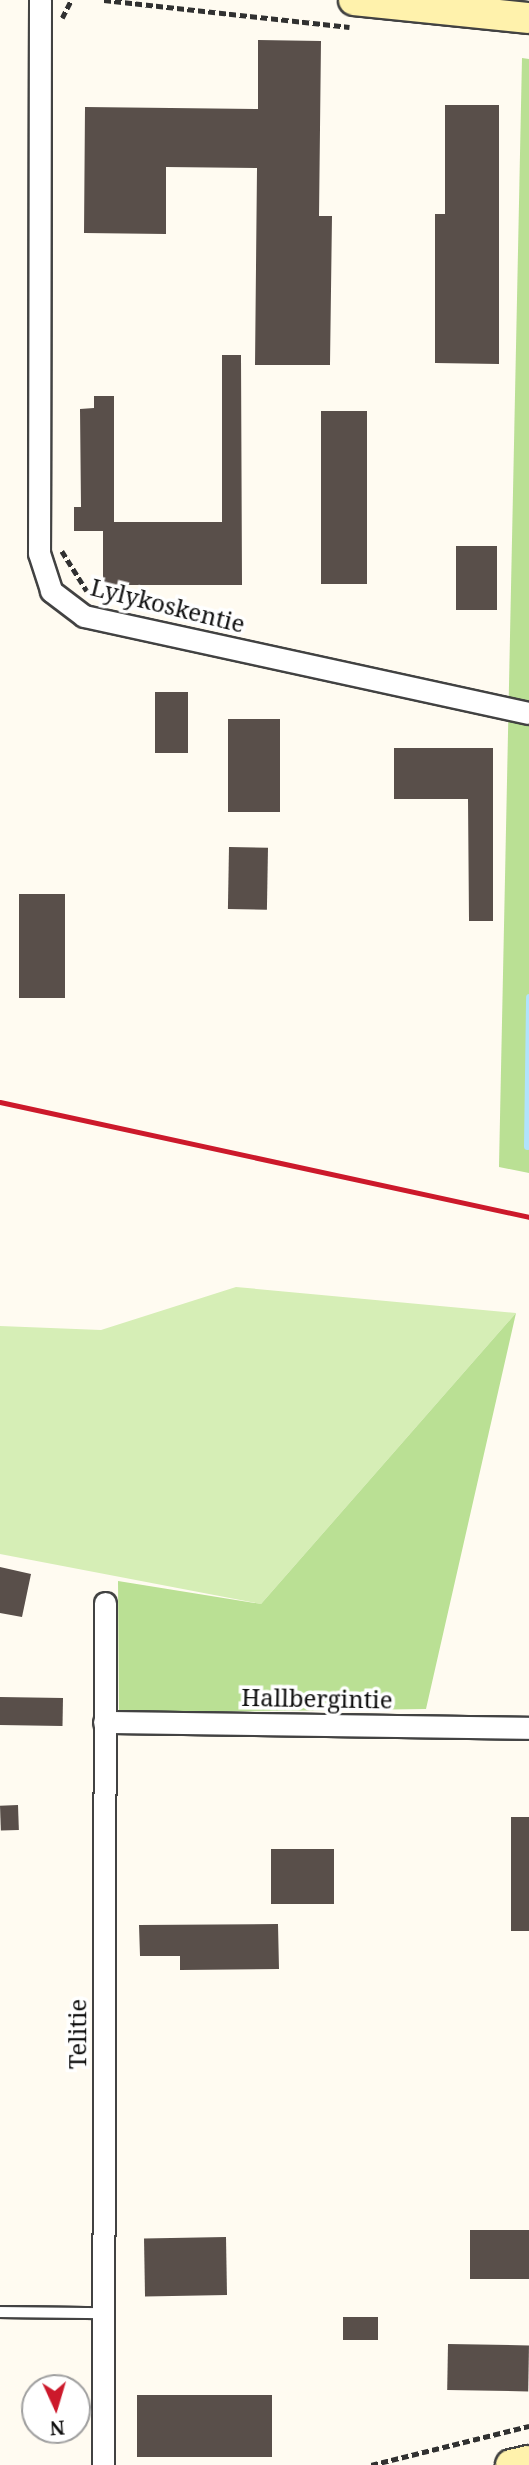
<!DOCTYPE html>
<html>
<head>
<meta charset="utf-8">
<style>
  body { margin:0 }
  #map { position:relative; width:529px; height:2465px; overflow:hidden; background:#fffbf1; font-family:"Noto Serif",serif }
  div>[style] { position:absolute }
  [style*='--x'] { left:calc(var(--x)*1px); top:calc(var(--y)*1px); width:calc(var(--w)*1px); rotate:calc(var(--a)*1deg) }
  .green>* { inset:0; background:#d6eeb6 }
  .forest>* { inset:0; background:#bae094 }
  .stream>* { height:7px; margin:-3.5px; padding:0 3.5px; transform-origin:3.5px; border-radius:3.5px; background:#b0e3fc }
  .building>* { inset:0; background:#594f4a; transform-origin:0 0 }
  .path>* { height:4.5px; margin-top:-2.25px; transform-origin:0; background:repeating-linear-gradient(90deg,#313131 0 7px,transparent 0 10.5px) }
  .roads { filter:drop-shadow(2px 0 #424242) drop-shadow(-2px 0 #424242) drop-shadow(0 2px #424242) drop-shadow(0 -2px #424242) }
  .lane>* { height:10px; margin:-5px; padding:0 5px; transform-origin:5px; border-radius:5px; background:#fff }
  .street>* { height:21px; margin:-10.5px; padding:0 10.5px; transform-origin:10.5px; border-radius:10.5px; background:#fff }
  .secondary>* { height:30px; margin:-15px; padding:0 15px; transform-origin:15px; border-radius:15px; background:#fff2ac }
  .rail>* { height:5px; margin:-2.5px; padding:0 2.5px; transform-origin:2.5px; border-radius:2.5px; background:#cc192b }
  span { translate:-50% -50%; white-space:nowrap; text-align:center; line-height:1.15; -webkit-text-stroke:7px #fff; paint-order:stroke }
  .street-label { font-size:24px; color:#0f0f0f }
  .north { position:absolute; left:21px; top:2374px; width:70px; height:70px; box-sizing:border-box; background:#fff; border:2px solid #9f9f9f; border-radius:50%; rotate:176deg; font-size:19px; font-weight:700; line-height:28px; text-align:center; color:#0f0f0f }
  .north::after { content:''; display:block; margin:auto; width:24px; height:32px; background:#cc192b; clip-path:polygon(50% 0,100% 100%,50% 72%,0 100%) }
</style>
</head>
<body>
<div id="map">
  <div class="green">
    <i style="clip-path:polygon(236px 1287px,516px 1313px,261px 1604px,0 1554px,0 1326px,101px 1330px)"></i>
  </div>
  <div class="forest">
    <i style="clip-path:polygon(522px 58px,529px 59px,529px 1173px,499px 1167px)"></i>
    <i style="clip-path:polygon(516px 1313px,426px 1709px,119px 1713px,118px 1581px,261px 1604px)"></i>
  </div>
  <div class="stream">
    <i style="--x:527;--y:1146;--w:149;--a:-89.2"></i>
  </div>
  <div class="building">
    <i style="clip-path:polygon(258px 40px,321px 41px,319px 216px,332px 216px,330px 365px,255px 365px,257px 168px,166px 167px,166px 234px,84px 233px,85px 107px,258px 109px)"></i>
    <i style="clip-path:polygon(445px 105px,499px 105px,499px 364px,435px 363px,435px 214px,445px 214px)"></i>
    <i style="clip-path:polygon(222px 355px,241px 355px,242px 585px,103px 585px,103px 531px,74px 531px,74px 507px,81px 507px,80px 409px,94px 408px,94px 396px,114px 396px,114px 522px,222px 522px)"></i>
    <i style="left:321px;top:411px;width:46px;height:173px"></i>
    <i style="left:456px;top:546px;width:41px;height:64px"></i>
    <i style="left:155px;top:692px;width:33px;height:61px"></i>
    <i style="left:228px;top:719px;width:52px;height:93px"></i>
    <i style="clip-path:polygon(394px 748px,493px 748px,493px 921px,469px 921px,468px 799px,394px 799px)"></i>
    <i style="left:229px;top:847px;width:39px;height:62px;rotate:1deg"></i>
    <i style="left:65px;top:894px;width:104px;height:46px;rotate:90deg"></i>
    <i style="clip-path:polygon(0 1567px,31px 1574px,22px 1617px,0 1613px)"></i>
    <i style="left:0;top:1697px;width:63px;height:28px;rotate:1deg"></i>
    <i style="left:18px;top:1805px;width:25px;height:18px;rotate:88deg"></i>
    <i style="left:529px;top:1817px;width:114px;height:18px;rotate:90deg"></i>
    <i style="left:334px;top:1849px;width:55px;height:63px;rotate:90deg"></i>
    <i style="clip-path:polygon(278px 1924px,279px 1969px,180px 1970px,180px 1956px,140px 1956px,139px 1925px)"></i>
    <i style="left:529px;top:2230px;width:49px;height:59px;rotate:90deg"></i>
    <i style="left:226px;top:2237px;width:58px;height:82px;rotate:89deg"></i>
    <i style="left:343px;top:2317px;width:35px;height:23px"></i>
    <i style="left:448px;top:2344px;width:81px;height:46px;rotate:1deg"></i>
    <i style="left:137px;top:2395px;width:135px;height:62px"></i>
  </div>
  <div class="path">
    <i style="--x:104;--y:0;--w:247;--a:6.3"></i>
    <i style="--x:62;--y:18;--w:20;--a:-63"></i>
    <i style="--x:62;--y:551;--w:47;--a:58"></i>
    <i style="--x:371;--y:2465;--w:163;--a:-13.9"></i>
  </div>
  <div class="roads">
    <div class="lane">
      <i style="--x:0;--y:2312;--w:103;--a:0.6"></i>
    </div>
    <div class="street">
      <i style="--x:40;--y:0;--w:553;--a:90.1"></i>
      <i style="--x:39;--y:553;--w:40;--a:72"></i>
      <i style="--x:51;--y:591;--w:41;--a:37.1"></i>
      <i style="--x:84;--y:616;--w:455;--a:12.3"></i>
      <i style="--x:104;--y:1722;--w:425;--a:0.8"></i>
      <i style="--x:103;--y:2465;--w:862;--a:-89.87"></i>
    </div>
    <div class="secondary">
      <i style="--x:354;--y:0;--w:176;--a:5.9"></i>
      <i style="--x:511;--y:2465;--w:18;--a:-13"></i>
    </div>
  </div>
  <div class="rail">
    <i style="--x:0;--y:1102;--w:541;--a:12.26"></i>
  </div>
  <div class="street-label">
    <span style="left:168px;top:605px;rotate:14deg">Lylykoskentie</span>
    <span style="left:317px;top:1698px;rotate:1deg">Hallbergintie</span>
    <span style="left:77px;top:2034px;rotate:-90deg">Telitie</span>
  </div>
  <div class="north">N</div>
</div>
</body>
</html>
